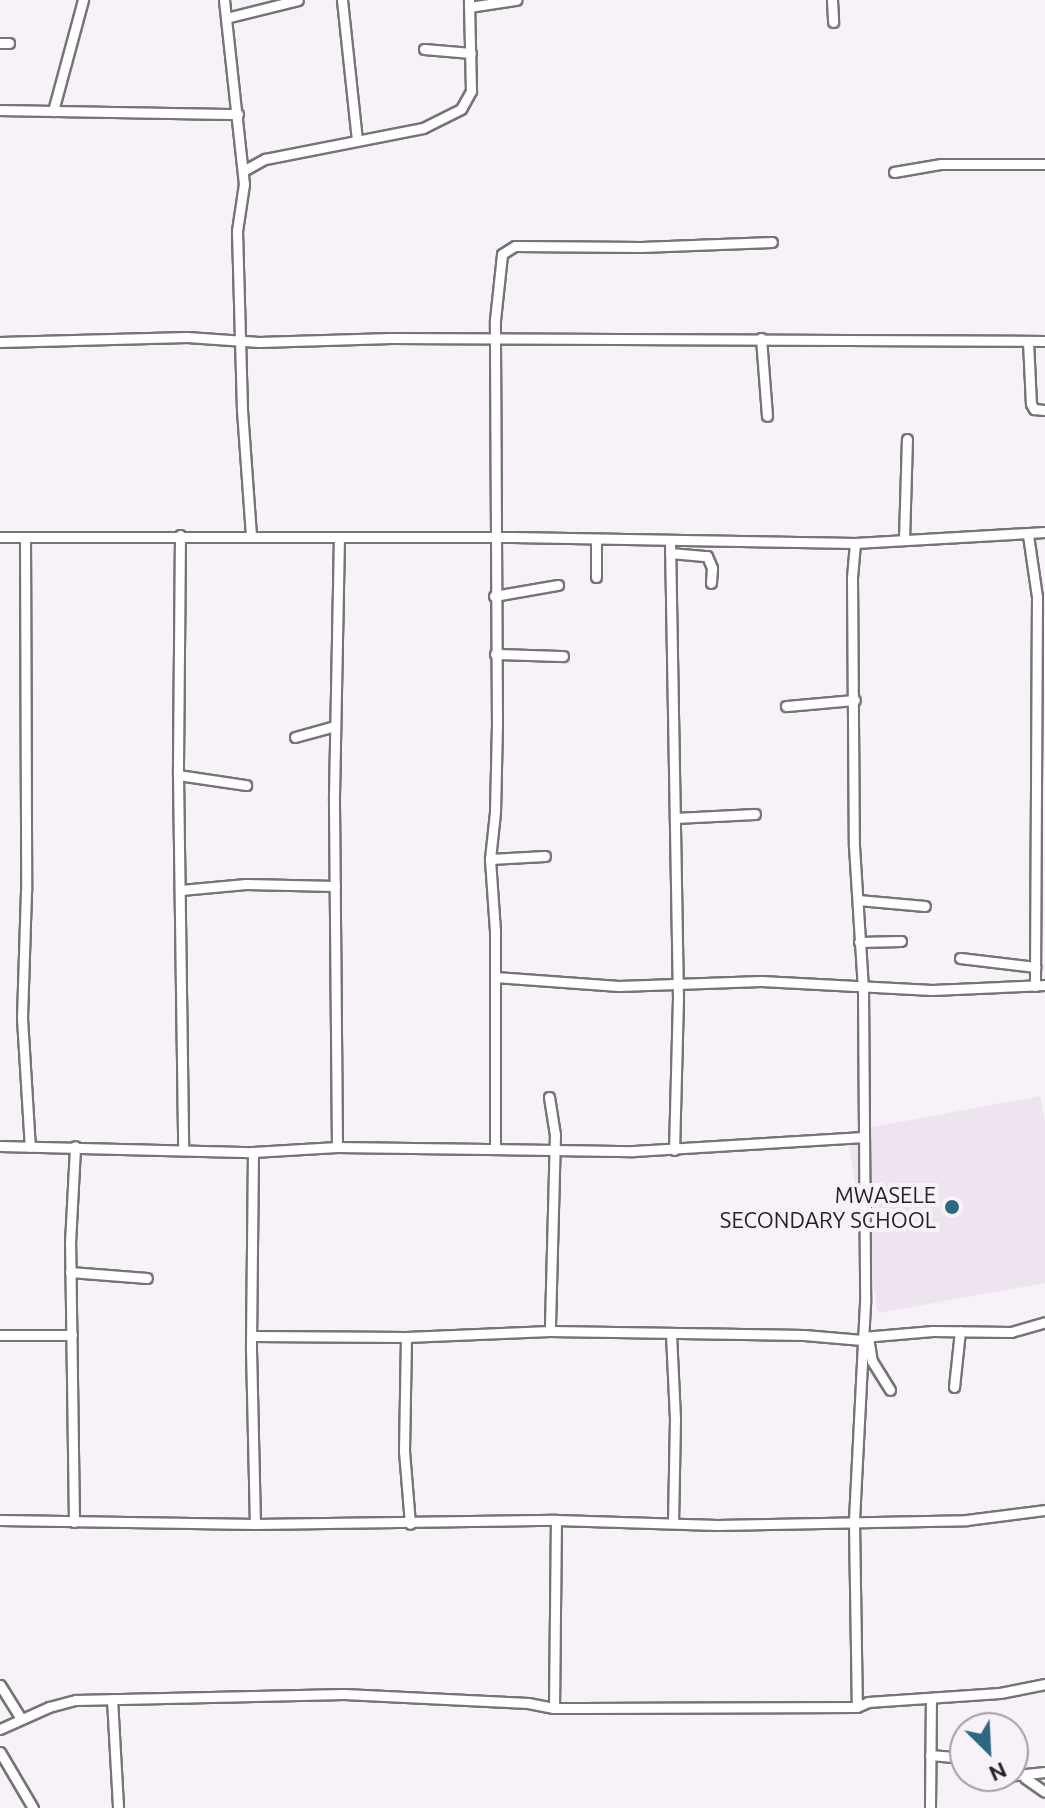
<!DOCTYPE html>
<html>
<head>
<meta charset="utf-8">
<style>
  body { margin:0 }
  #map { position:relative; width:1045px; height:1808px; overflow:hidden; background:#f6f2f7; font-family:Ubuntu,sans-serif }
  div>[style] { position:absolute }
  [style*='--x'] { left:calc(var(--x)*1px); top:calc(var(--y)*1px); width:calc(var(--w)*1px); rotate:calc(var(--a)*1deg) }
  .built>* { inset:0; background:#eee4ef }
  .roads { filter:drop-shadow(2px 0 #777378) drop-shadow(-2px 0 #777378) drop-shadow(0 2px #777378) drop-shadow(0 -2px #777378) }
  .street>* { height:9px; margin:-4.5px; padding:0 4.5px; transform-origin:4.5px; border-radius:4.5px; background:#fff }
  .dots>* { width:22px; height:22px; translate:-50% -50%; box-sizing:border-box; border:4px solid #f6f2f7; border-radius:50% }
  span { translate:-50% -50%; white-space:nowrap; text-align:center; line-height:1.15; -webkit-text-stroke:8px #f6f2f7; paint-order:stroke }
  .poi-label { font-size:22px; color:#232224 }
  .right { translate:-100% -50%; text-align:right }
  .north { position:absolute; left:949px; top:1712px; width:80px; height:80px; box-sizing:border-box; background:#f6f2f7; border:2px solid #a29fa3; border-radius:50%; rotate:156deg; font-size:22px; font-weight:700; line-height:32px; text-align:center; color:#232224 }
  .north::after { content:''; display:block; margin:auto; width:28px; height:36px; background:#2f6781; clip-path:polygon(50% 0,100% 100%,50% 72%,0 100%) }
</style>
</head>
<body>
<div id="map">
  <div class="built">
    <i style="clip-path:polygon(1040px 1096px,1045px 1122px,1045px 1283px,878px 1313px,846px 1132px)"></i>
  </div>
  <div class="roads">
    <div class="street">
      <i style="--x:224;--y:0;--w:185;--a:83.8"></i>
      <i style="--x:244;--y:184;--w:48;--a:98.5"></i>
      <i style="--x:237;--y:231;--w:179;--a:88.4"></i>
      <i style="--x:242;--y:410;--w:126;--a:85.9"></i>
      <i style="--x:342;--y:0;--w:141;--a:83.9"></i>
      <i style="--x:832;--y:0;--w:22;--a:87"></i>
      <i style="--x:469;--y:7;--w:48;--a:-8.5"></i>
      <i style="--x:226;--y:18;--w:74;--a:-14"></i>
      <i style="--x:0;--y:43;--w:9;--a:0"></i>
      <i style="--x:424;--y:49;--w:47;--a:4.9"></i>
      <i style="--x:0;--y:110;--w:238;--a:1"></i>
      <i style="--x:53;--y:111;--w:115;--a:-74.9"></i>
      <i style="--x:243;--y:171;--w:25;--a:-29"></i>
      <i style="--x:265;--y:159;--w:161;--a:-11.1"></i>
      <i style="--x:423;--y:128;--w:42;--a:-26.6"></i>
      <i style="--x:461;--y:109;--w:21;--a:-61"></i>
      <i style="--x:471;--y:91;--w:91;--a:-91.3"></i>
      <i style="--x:894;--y:172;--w:48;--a:-9.7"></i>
      <i style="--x:941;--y:164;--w:104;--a:0"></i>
      <i style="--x:761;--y:338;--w:78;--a:85.6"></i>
      <i style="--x:1028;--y:341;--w:63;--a:87.3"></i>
      <i style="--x:1031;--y:404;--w:6;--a:59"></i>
      <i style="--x:1034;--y:409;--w:10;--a:6"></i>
      <i style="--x:0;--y:342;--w:187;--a:-1.5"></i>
      <i style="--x:187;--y:337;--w:72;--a:4"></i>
      <i style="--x:259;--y:342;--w:132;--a:-1.7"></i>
      <i style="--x:391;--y:338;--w:654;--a:0.26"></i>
      <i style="--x:180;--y:535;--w:240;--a:90.5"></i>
      <i style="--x:178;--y:775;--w:373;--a:89.2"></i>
      <i style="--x:1028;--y:535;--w:63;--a:81.7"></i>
      <i style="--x:1037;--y:597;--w:389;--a:90.3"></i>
      <i style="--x:0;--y:537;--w:512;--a:0"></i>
      <i style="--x:512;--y:537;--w:343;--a:1"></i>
      <i style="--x:855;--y:543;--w:190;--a:-3.3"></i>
      <i style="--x:25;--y:537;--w:354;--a:89.8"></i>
      <i style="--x:26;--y:891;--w:127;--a:91.8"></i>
      <i style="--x:22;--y:1018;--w:129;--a:86.5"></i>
      <i style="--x:904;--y:539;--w:100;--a:-88.3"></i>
      <i style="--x:670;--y:541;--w:457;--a:89"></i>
      <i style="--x:678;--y:998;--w:152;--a:91.5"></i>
      <i style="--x:855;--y:543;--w:34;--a:95"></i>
      <i style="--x:852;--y:577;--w:269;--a:89.6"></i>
      <i style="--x:854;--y:846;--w:142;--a:86.4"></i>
      <i style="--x:863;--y:988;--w:315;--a:89.6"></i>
      <i style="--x:865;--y:1303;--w:220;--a:92.9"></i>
      <i style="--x:854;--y:1523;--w:184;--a:89.1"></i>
      <i style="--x:670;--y:553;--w:37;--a:5"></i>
      <i style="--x:707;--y:556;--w:13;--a:67"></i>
      <i style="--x:712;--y:568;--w:15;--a:94"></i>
      <i style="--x:596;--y:577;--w:38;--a:-90"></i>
      <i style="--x:494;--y:596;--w:65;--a:-9.8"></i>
      <i style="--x:495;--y:654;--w:68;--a:1.7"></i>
      <i style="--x:786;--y:706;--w:69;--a:-5"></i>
      <i style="--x:295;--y:737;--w:41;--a:-15.4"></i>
      <i style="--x:178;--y:775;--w:69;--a:8.4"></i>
      <i style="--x:675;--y:818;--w:80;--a:-2.9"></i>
      <i style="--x:490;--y:859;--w:55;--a:-3.1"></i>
      <i style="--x:181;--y:890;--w:65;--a:-5.3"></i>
      <i style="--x:246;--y:884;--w:89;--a:1.3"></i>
      <i style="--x:858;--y:900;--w:67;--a:5.1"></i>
      <i style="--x:859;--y:942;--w:42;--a:-1.4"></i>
      <i style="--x:960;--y:958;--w:76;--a:6.8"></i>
      <i style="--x:495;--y:977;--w:124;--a:4.2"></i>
      <i style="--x:619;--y:986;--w:142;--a:-2"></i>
      <i style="--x:761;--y:981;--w:171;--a:3"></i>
      <i style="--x:932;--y:990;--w:113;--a:-2.5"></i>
      <i style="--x:549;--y:1097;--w:37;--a:81"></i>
      <i style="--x:555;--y:1134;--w:197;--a:91.5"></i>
      <i style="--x:0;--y:1146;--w:253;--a:1.4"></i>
      <i style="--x:253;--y:1152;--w:84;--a:-3.4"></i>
      <i style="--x:337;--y:1147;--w:297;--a:0.8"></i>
      <i style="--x:634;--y:1151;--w:230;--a:-3.5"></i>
      <i style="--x:337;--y:1147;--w:351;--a:-90.5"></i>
      <i style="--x:334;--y:796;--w:259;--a:-88.9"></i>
      <i style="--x:495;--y:1148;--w:217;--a:-90"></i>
      <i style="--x:495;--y:931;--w:72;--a:-94"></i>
      <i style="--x:490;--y:859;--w:47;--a:-83.9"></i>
      <i style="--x:495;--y:812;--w:87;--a:-88.7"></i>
      <i style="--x:497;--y:725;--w:405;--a:-90.3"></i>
      <i style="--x:495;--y:320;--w:66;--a:-83.9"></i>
      <i style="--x:502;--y:254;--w:15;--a:-32"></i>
      <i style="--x:515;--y:246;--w:126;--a:0.5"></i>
      <i style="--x:641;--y:247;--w:131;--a:-2.2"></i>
      <i style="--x:253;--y:1152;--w:197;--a:90.6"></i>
      <i style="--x:251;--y:1349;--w:175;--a:88.7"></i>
      <i style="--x:70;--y:1272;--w:77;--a:4.5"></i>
      <i style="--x:671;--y:1334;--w:85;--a:87.3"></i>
      <i style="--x:675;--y:1419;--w:103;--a:91.1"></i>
      <i style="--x:0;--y:1335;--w:72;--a:0"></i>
      <i style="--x:253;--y:1336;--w:153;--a:0.4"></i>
      <i style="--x:406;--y:1337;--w:144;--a:-2.4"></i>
      <i style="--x:550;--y:1331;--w:254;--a:0.9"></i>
      <i style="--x:804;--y:1335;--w:58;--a:4.9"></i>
      <i style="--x:406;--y:1337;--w:114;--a:91"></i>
      <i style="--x:404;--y:1451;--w:73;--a:85.3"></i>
      <i style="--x:863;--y:1337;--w:70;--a:-4.9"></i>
      <i style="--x:933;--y:1331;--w:78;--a:0.7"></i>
      <i style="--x:1011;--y:1332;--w:35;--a:-16"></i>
      <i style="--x:868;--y:1337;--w:24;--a:81"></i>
      <i style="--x:872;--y:1361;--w:34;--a:58"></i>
      <i style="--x:954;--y:1387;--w:56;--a:-83.9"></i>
      <i style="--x:0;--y:1520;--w:255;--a:0.9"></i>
      <i style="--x:255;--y:1524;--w:301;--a:-0.8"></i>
      <i style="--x:556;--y:1520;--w:161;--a:1.8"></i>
      <i style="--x:717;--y:1525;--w:250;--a:-1.1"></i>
      <i style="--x:967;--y:1520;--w:79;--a:-7.3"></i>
      <i style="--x:74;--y:1522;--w:279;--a:-90.8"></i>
      <i style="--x:70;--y:1243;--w:97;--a:-87"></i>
      <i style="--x:0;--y:1685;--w:40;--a:58"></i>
      <i style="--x:112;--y:1699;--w:109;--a:86.8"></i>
      <i style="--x:554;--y:1708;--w:188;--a:-89.4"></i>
      <i style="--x:0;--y:1729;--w:54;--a:-24.2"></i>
      <i style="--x:49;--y:1707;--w:28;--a:-15"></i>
      <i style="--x:76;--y:1700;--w:268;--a:-1.3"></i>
      <i style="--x:344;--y:1694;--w:184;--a:2.8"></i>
      <i style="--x:528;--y:1703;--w:26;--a:11"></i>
      <i style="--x:554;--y:1708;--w:303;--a:-0.2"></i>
      <i style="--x:857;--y:1707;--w:12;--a:-24"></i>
      <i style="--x:868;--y:1702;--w:132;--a:-3.9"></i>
      <i style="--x:1000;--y:1693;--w:46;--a:-11.3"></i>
      <i style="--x:0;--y:1752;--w:65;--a:59.5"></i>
      <i style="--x:930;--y:1755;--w:35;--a:5"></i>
      <i style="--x:1007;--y:1776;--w:38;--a:-6"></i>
      <i style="--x:1025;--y:1778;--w:24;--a:35"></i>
      <i style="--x:930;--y:1808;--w:110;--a:-89.5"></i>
    </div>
  </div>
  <div class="dots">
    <i style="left:952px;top:1207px;background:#2f6781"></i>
  </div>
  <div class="poi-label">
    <span class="right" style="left:936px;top:1207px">MWASELE<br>SECONDARY SCHOOL</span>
  </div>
  <div class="north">N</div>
</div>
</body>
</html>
